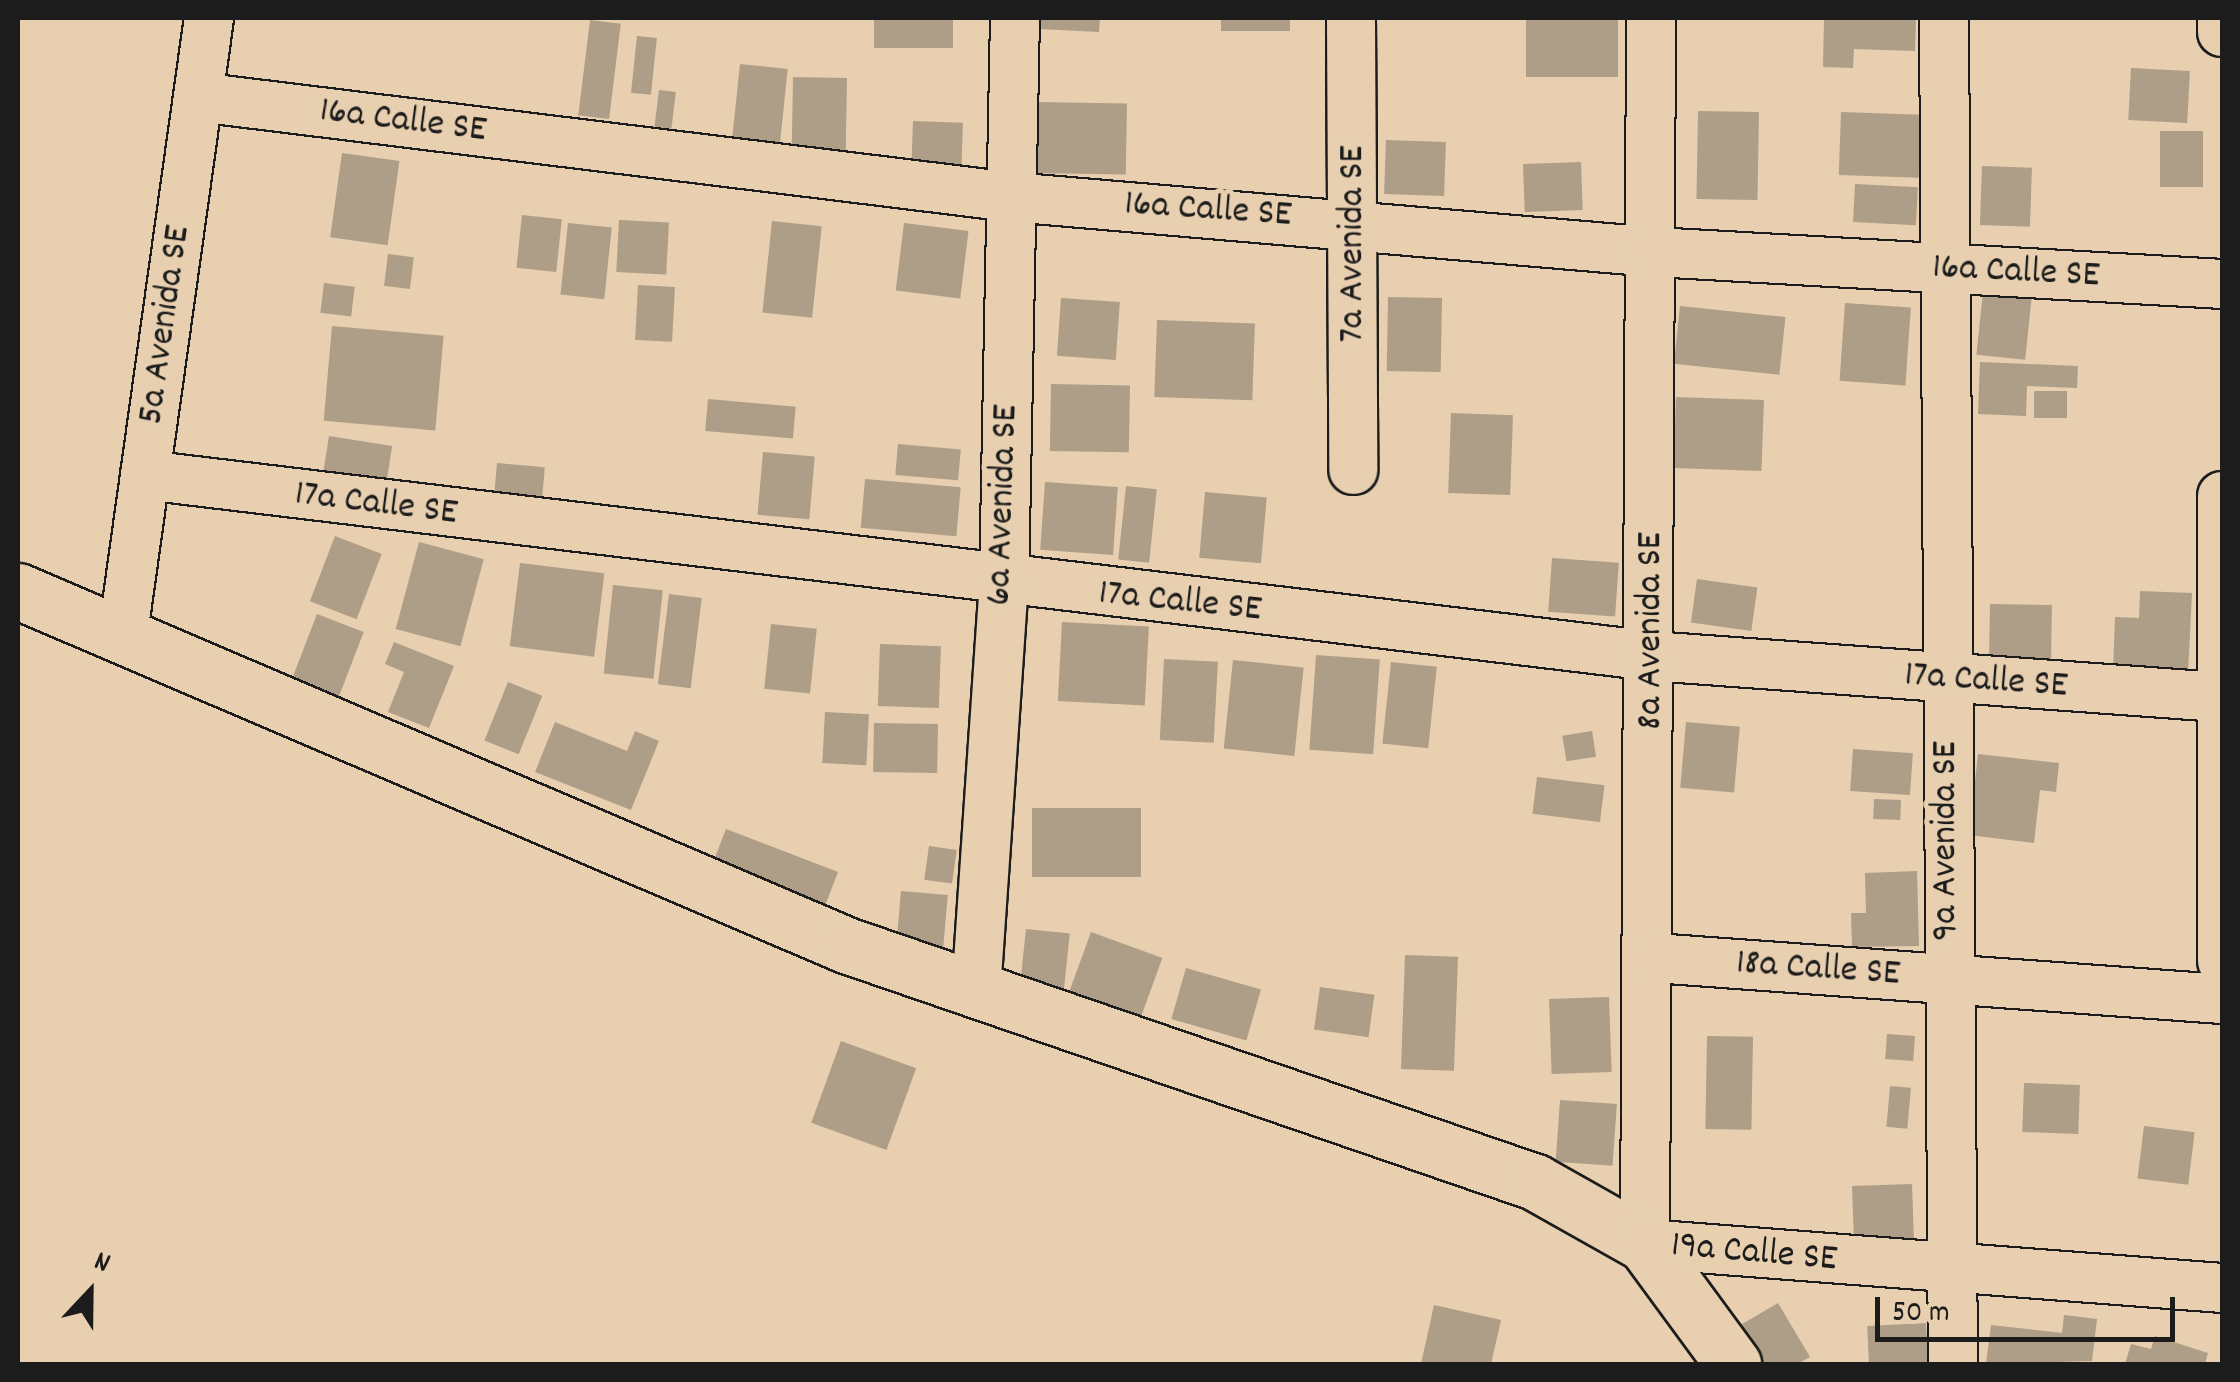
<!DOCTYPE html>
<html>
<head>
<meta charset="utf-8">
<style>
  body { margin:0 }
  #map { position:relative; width:2240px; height:1382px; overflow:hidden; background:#e7cfaf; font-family:Dekko,sans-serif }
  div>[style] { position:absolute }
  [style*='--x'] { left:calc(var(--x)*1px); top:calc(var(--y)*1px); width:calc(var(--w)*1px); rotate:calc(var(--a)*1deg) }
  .building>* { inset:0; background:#ae9d87; transform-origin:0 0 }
  .roads { filter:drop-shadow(2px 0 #1c1c1c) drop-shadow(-2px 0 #1c1c1c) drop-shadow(0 2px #1c1c1c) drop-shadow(0 -2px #1c1c1c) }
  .street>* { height:48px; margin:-24px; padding:0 24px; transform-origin:24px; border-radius:24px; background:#e7cfaf }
  .secondary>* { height:55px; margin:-27.5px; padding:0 27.5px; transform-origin:27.5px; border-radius:27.5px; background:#e7cfaf }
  span { translate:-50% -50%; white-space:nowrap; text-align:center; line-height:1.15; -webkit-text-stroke:10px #e7cfaf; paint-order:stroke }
  .street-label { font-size:38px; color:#1c1c1c }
  .frame { position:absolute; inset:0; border:20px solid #1c1c1c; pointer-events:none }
  .north { position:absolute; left:40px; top:1242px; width:100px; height:100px; -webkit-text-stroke:8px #e7cfaf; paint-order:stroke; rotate:22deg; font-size:28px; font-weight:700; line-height:40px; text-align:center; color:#1c1c1c }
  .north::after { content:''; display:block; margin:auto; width:35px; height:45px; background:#1c1c1c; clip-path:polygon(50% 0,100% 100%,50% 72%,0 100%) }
  .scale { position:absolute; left:1875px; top:1297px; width:300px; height:45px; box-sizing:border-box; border:5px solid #1c1c1c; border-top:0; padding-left:12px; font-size:30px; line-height:35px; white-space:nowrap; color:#1c1c1c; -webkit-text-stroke:8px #e7cfaf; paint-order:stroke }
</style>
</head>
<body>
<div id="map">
  <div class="building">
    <i style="left:874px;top:18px;width:79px;height:30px"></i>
    <i style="clip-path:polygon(1040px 18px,1100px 18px,1099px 32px,1039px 29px)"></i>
    <i style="left:1221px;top:18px;width:69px;height:13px"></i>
    <i style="left:1526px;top:18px;width:92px;height:59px"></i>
    <i style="clip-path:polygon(1824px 18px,1916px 18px,1915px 51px,1854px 49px,1853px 68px,1823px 67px)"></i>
    <i style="left:590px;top:20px;width:31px;height:96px;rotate:7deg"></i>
    <i style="left:637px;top:36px;width:20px;height:57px;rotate:6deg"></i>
    <i style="left:740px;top:64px;width:48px;height:81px;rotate:6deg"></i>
    <i style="left:2131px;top:68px;width:59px;height:52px;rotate:3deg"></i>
    <i style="left:793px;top:77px;width:54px;height:78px;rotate:1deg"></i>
    <i style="left:659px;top:90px;width:17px;height:37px;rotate:7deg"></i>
    <i style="left:1035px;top:102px;width:92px;height:71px;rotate:1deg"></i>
    <i style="left:1698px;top:111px;width:61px;height:88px;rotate:1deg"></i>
    <i style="left:1841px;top:112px;width:80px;height:63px;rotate:2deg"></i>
    <i style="left:913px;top:121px;width:50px;height:43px;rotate:2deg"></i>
    <i style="left:2160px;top:131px;width:43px;height:56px"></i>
    <i style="left:1386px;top:140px;width:60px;height:54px;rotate:2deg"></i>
    <i style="left:342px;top:153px;width:58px;height:85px;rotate:8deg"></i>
    <i style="left:1581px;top:162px;width:48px;height:58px;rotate:88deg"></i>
    <i style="left:1982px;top:166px;width:50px;height:59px;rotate:2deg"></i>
    <i style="left:1855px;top:184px;width:63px;height:38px;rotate:3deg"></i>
    <i style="left:522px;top:215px;width:40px;height:53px;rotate:6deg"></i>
    <i style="left:619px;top:220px;width:50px;height:52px;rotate:3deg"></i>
    <i style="left:772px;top:221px;width:50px;height:92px;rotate:6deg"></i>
    <i style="left:568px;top:223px;width:44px;height:72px;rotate:6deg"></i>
    <i style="left:904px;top:223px;width:65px;height:68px;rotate:7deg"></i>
    <i style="left:388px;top:254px;width:26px;height:32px;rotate:7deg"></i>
    <i style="left:324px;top:283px;width:31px;height:30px;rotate:7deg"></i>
    <i style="left:638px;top:285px;width:37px;height:55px;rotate:3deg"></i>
    <i style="left:1983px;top:292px;width:49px;height:63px;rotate:6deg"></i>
    <i style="left:1388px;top:297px;width:54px;height:74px;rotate:1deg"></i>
    <i style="left:1061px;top:298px;width:59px;height:58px;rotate:4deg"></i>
    <i style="left:1845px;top:303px;width:66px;height:78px;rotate:4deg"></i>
    <i style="left:1680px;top:306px;width:106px;height:58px;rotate:6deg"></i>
    <i style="left:1157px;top:320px;width:98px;height:77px;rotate:2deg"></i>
    <i style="left:332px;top:326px;width:112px;height:95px;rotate:5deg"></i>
    <i style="clip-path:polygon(1980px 362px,2078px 366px,2077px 388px,2027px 386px,2026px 416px,1978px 414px)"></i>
    <i style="left:1051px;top:384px;width:79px;height:67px;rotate:1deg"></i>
    <i style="left:2034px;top:391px;width:33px;height:27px"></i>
    <i style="left:1676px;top:397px;width:88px;height:71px;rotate:2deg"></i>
    <i style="left:708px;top:399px;width:88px;height:32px;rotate:5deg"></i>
    <i style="left:1451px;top:413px;width:62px;height:80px;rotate:2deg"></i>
    <i style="left:329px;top:436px;width:64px;height:52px;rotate:9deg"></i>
    <i style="left:898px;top:444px;width:63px;height:31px;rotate:5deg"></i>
    <i style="left:763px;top:452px;width:52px;height:63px;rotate:5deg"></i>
    <i style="left:497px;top:463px;width:48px;height:51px;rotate:5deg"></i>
    <i style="left:865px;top:479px;width:96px;height:49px;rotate:5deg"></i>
    <i style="left:1045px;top:482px;width:73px;height:68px;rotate:4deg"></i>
    <i style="left:1126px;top:486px;width:31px;height:74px;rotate:6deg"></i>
    <i style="left:1205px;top:492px;width:62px;height:66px;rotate:5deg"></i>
    <i style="left:335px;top:536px;width:50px;height:70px;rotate:21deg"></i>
    <i style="left:419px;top:542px;width:67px;height:90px;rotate:15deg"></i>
    <i style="left:1552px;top:558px;width:67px;height:54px;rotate:4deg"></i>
    <i style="left:520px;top:563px;width:85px;height:84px;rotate:7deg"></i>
    <i style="left:1697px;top:579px;width:61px;height:44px;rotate:8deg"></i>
    <i style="left:613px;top:585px;width:50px;height:89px;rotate:6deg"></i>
    <i style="clip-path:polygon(2140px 591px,2192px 593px,2188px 673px,2113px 670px,2115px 617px,2139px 618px)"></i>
    <i style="left:669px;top:594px;width:33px;height:91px;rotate:7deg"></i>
    <i style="left:1990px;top:604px;width:62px;height:59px;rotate:1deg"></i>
    <i style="left:317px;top:614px;width:50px;height:71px;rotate:21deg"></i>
    <i style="left:1062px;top:622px;width:87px;height:79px;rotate:3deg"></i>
    <i style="left:771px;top:624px;width:46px;height:65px;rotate:6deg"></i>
    <i style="clip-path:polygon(394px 642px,454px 666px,429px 728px,388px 712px,404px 672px,385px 664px)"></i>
    <i style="left:880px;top:644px;width:61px;height:62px;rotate:2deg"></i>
    <i style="left:1316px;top:655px;width:64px;height:95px;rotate:4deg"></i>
    <i style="left:1164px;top:659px;width:54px;height:81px;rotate:3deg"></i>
    <i style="left:1233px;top:660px;width:71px;height:89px;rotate:6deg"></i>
    <i style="left:1391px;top:662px;width:46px;height:82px;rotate:6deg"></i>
    <i style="left:508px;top:682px;width:37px;height:63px;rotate:22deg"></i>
    <i style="left:825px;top:712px;width:44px;height:51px;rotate:3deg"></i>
    <i style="clip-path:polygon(555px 722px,627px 751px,635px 731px,659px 741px,631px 810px,535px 772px)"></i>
    <i style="left:1686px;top:722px;width:54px;height:66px;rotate:5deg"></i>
    <i style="left:874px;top:723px;width:64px;height:49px;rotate:1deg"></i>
    <i style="left:1592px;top:731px;width:26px;height:30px;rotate:81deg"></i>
    <i style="left:1853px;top:749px;width:60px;height:42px;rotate:4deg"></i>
    <i style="clip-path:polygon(1978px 754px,2059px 763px,2056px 792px,2040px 790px,2034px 843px,1969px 835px)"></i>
    <i style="left:1537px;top:777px;width:68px;height:37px;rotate:7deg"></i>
    <i style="left:1874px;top:799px;width:27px;height:20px;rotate:2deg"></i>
    <i style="left:1032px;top:808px;width:109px;height:69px"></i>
    <i style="left:726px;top:829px;width:120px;height:52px;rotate:21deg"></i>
    <i style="left:929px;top:846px;width:28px;height:34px;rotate:8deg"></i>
    <i style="clip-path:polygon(1917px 871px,1919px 946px,1852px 947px,1851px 913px,1866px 913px,1865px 873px)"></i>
    <i style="left:901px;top:891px;width:47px;height:61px;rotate:5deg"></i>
    <i style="left:1026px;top:929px;width:44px;height:74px;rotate:6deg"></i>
    <i style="left:1091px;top:932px;width:76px;height:81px;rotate:20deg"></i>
    <i style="left:1405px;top:955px;width:53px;height:114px;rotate:2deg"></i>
    <i style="left:1186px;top:968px;width:78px;height:53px;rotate:16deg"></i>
    <i style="left:1320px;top:987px;width:55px;height:43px;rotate:8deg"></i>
    <i style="left:1609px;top:997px;width:75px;height:60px;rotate:88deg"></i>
    <i style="left:1887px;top:1034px;width:28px;height:25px;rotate:4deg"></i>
    <i style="left:1707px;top:1036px;width:46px;height:93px;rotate:1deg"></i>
    <i style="left:841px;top:1041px;width:80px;height:87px;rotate:20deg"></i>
    <i style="left:2024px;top:1083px;width:56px;height:49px;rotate:2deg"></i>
    <i style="left:1890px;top:1086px;width:21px;height:41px;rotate:5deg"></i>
    <i style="left:1560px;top:1100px;width:57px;height:62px;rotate:4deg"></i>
    <i style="left:2144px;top:1126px;width:51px;height:53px;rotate:7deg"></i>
    <i style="left:1912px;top:1184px;width:56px;height:60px;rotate:88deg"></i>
    <i style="clip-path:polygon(1778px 1303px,1810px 1357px,1797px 1364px,1760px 1364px,1737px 1327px)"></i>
    <i style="clip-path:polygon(1434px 1305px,1501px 1320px,1491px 1364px,1421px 1364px)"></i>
    <i style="clip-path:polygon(2064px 1315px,2097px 1319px,2092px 1361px,1986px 1364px,1991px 1325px,2062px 1333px)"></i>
    <i style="left:1926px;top:1323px;width:41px;height:59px;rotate:87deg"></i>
    <i style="clip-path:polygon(2155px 1336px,2208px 1353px,2205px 1364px,2125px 1364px,2131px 1344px,2151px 1349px)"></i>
  </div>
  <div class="roads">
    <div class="street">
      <i style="--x:1351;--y:18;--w:452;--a:89.7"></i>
      <i style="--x:1651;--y:18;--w:1226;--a:90.28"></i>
      <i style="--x:1645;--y:1244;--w:579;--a:4.36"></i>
      <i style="--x:1944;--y:18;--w:1346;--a:89.62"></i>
      <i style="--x:2222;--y:18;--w:14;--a:90"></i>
      <i style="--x:198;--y:97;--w:819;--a:7.01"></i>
      <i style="--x:1011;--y:197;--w:645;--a:4.89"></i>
      <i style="--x:1654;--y:252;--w:569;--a:3.22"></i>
      <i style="--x:145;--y:475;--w:1517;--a:6.85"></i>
      <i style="--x:1651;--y:656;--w:569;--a:4.13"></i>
      <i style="--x:2222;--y:496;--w:465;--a:90"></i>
      <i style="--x:123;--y:633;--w:621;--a:-82.04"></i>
      <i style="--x:1654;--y:958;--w:569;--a:4.13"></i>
      <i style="--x:976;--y:992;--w:409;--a:-86.1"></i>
      <i style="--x:1004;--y:584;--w:566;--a:-88.89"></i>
    </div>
    <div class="secondary">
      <i style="--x:18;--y:591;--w:900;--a:23.15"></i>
      <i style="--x:846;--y:945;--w:729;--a:18.98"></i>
      <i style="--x:1535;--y:1182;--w:126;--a:29.4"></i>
      <i style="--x:1645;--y:1244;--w:149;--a:53.7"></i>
    </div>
  </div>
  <div class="street-label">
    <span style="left:403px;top:122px;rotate:7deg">16a Calle SE</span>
    <span style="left:1208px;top:211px;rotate:4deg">16a Calle SE</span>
    <span style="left:1354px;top:244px;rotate:-90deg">7a Avenida SE</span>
    <span style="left:2016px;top:273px;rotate:3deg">16a Calle SE</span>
    <span style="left:166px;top:325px;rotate:-82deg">5a Avenida SE</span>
    <span style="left:376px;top:505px;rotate:7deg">17a Calle SE</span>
    <span style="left:1004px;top:505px;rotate:-88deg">6a Avenida SE</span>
    <span style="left:1180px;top:603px;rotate:6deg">17a Calle SE</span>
    <span style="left:1652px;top:631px;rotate:-90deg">8a Avenida SE</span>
    <span style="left:1986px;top:682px;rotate:4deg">17a Calle SE</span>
    <span style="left:1947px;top:841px;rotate:-90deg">9a Avenida SE</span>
    <span style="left:1818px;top:970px;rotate:4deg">18a Calle SE</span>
    <span style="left:1754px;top:1254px;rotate:5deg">19a Calle SE</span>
  </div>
  <div class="frame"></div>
  <div class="north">N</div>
  <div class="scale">50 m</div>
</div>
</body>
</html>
